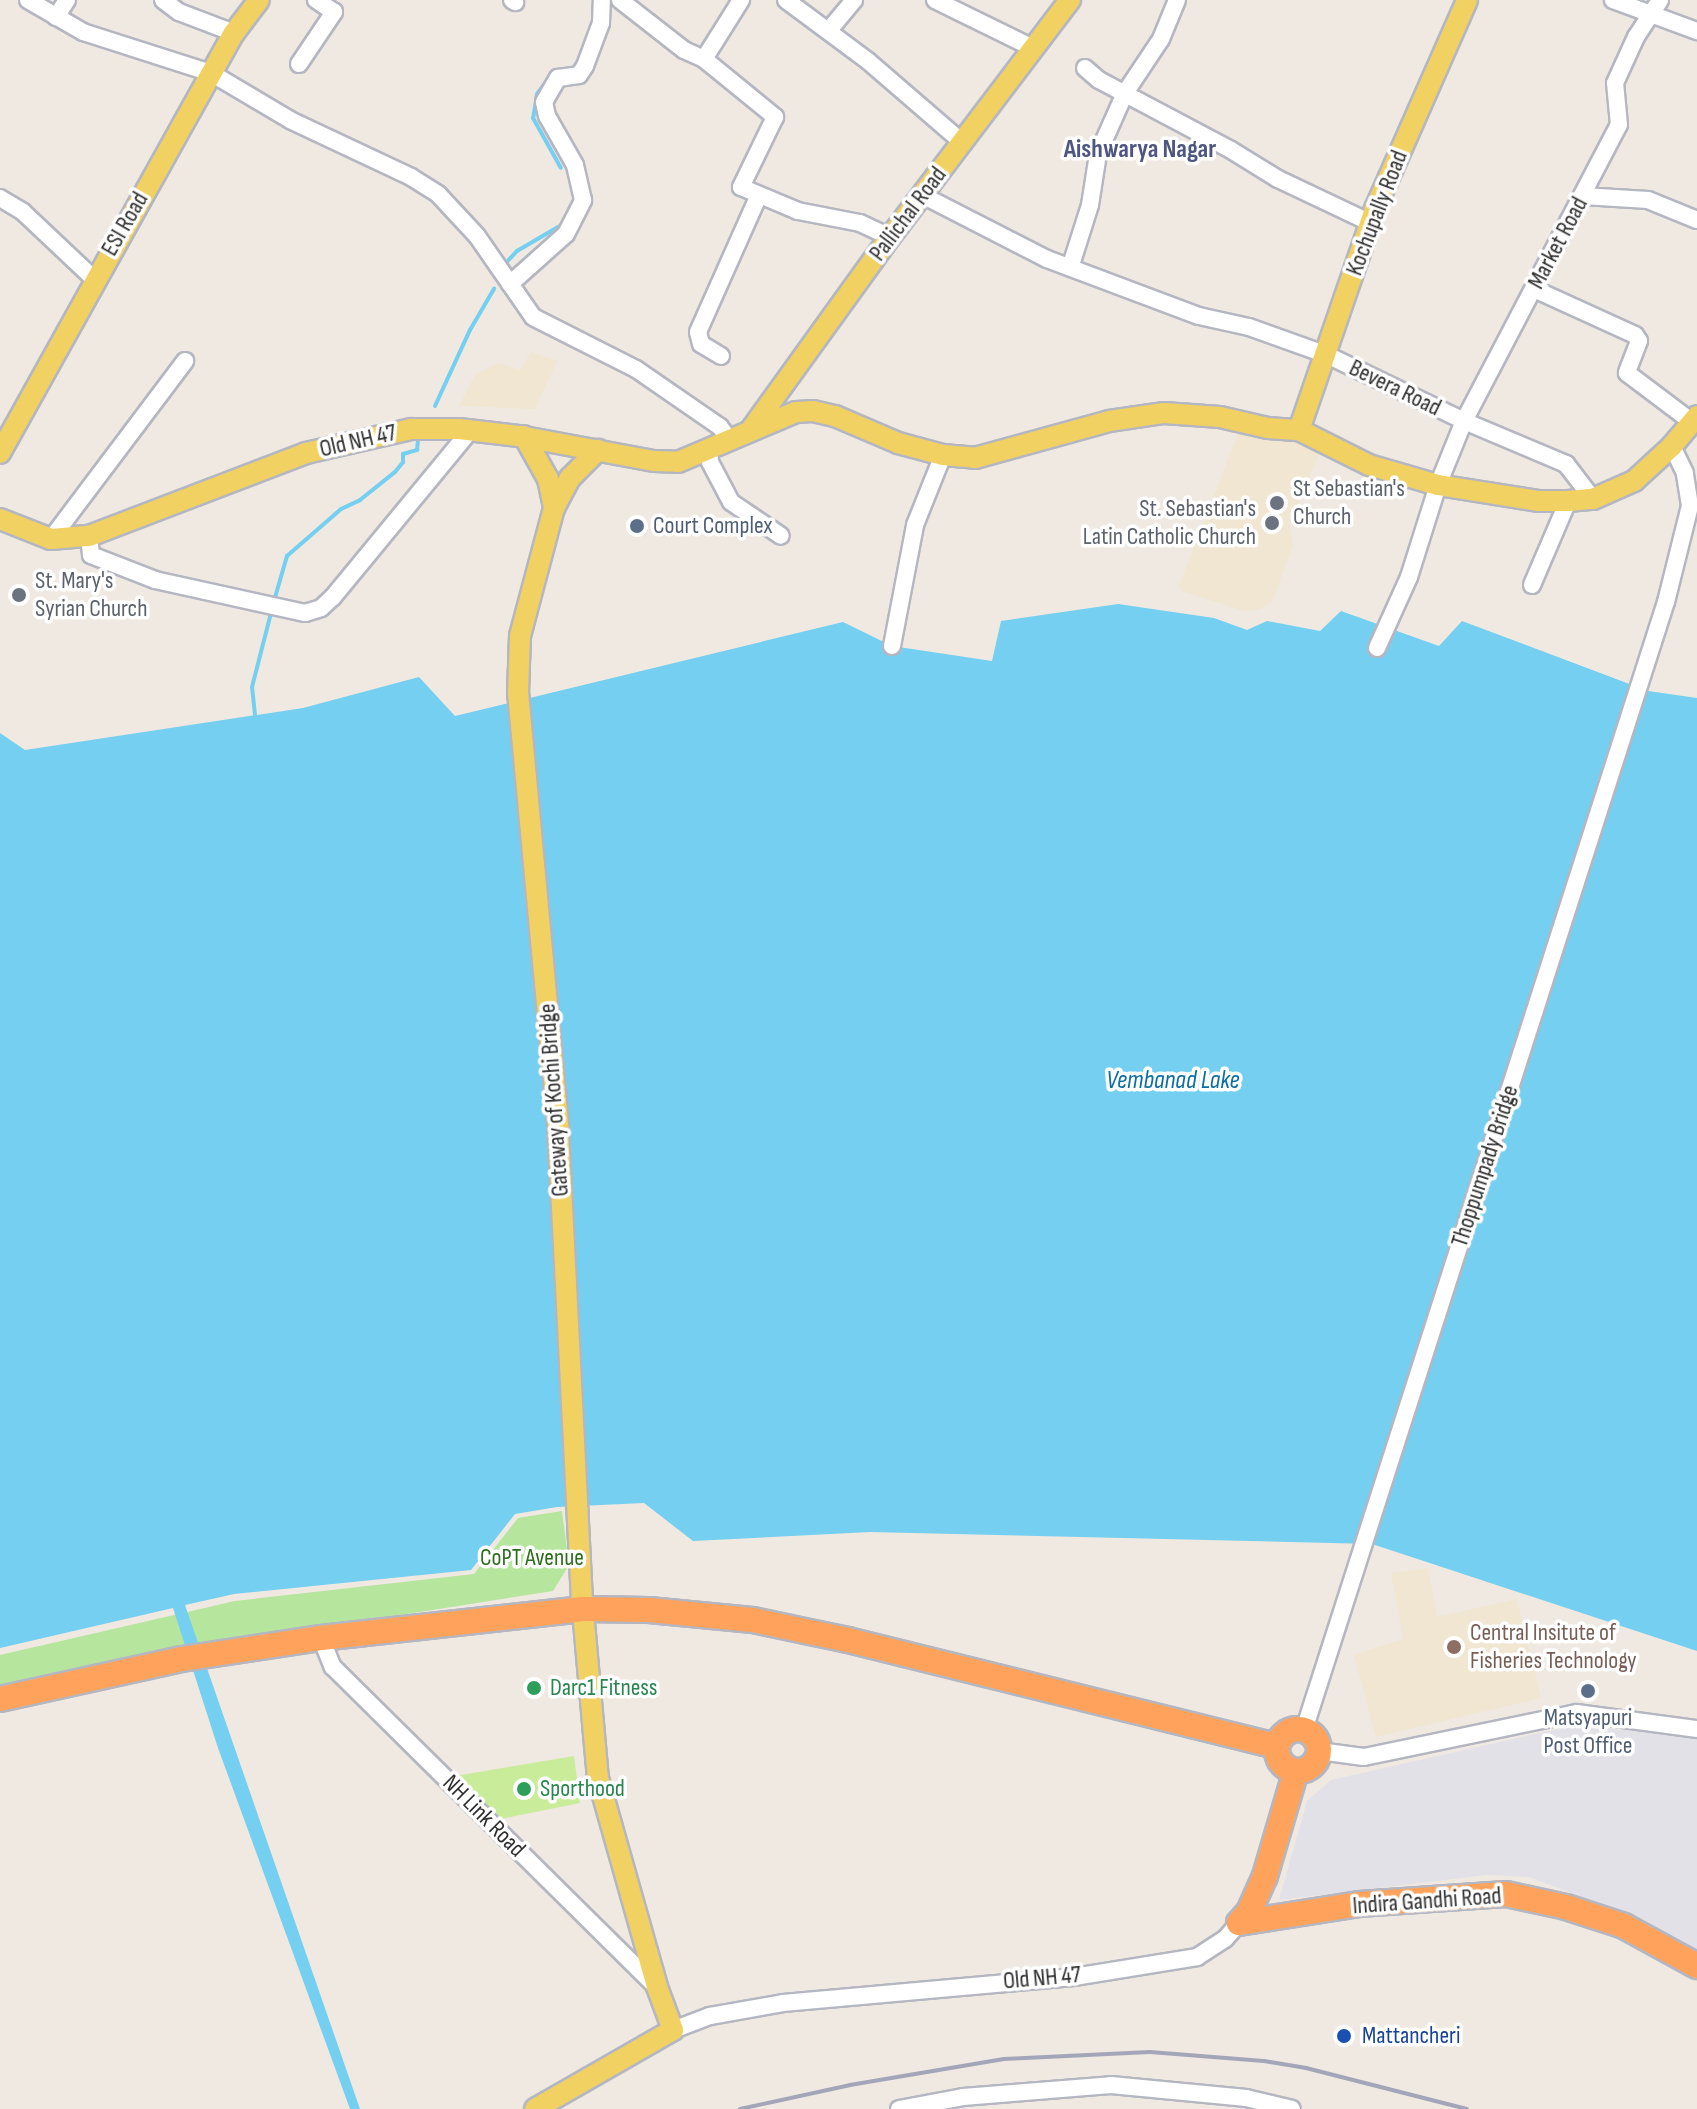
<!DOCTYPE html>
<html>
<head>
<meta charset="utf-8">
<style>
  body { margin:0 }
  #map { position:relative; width:1697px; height:2109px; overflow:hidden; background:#efe9e1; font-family:"Sofia Sans Condensed",sans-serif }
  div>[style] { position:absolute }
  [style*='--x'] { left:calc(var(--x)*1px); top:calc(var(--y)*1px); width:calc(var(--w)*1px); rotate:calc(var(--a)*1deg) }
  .industrial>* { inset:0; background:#e3e1e8 }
  .education>* { inset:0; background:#f0e6d1 }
  .green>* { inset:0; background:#b6e59e }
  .pitch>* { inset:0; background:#c9ec9a }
  .water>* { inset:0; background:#75cff0 }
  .stream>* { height:4px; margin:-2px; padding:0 2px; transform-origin:2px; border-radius:2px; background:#75cff0 }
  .roads { filter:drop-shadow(2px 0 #b4b7c1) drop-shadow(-2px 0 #b4b7c1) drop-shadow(0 2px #b4b7c1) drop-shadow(0 -2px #b4b7c1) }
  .minor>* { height:16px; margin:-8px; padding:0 8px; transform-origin:8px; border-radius:8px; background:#fff }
  .major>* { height:20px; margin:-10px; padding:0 10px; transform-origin:10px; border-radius:10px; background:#f2d163 }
  .highway>* { height:24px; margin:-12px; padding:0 12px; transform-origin:12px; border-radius:12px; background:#ffa35c }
  .highway>.ring { margin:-12px; padding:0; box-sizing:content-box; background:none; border:24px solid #ffa35c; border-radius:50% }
  .rail>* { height:4px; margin:-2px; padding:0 2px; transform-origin:2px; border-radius:2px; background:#a3a6b8 }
  .dots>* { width:22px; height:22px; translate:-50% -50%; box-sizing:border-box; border:4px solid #fff; border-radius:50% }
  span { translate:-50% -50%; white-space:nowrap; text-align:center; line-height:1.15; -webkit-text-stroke:7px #fff; paint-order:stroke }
  .street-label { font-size:24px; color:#2e2e2e }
  .worship-label { font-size:24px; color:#5b616d }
  .left { translate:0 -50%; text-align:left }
  .right { translate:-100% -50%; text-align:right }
  .service-label { font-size:24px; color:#4e5e75 }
  .park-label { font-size:24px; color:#2c6e1b }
  .education-label { font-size:24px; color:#785e54 }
  .leisure-label { font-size:24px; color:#27864d }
  .transit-label { font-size:24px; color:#164399 }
  .neighbourhood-label { font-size:26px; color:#4d5680; font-weight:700 }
  .water-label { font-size:26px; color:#0d6fa3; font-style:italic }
</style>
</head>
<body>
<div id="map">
  <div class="industrial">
    <i style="clip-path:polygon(1575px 1725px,1697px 1737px,1697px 1953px,1648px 1922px,1529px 1877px,1486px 1875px,1279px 1900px,1307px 1801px,1331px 1780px)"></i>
  </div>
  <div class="education">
    <i style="clip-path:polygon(531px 352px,557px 361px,535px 409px,459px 406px,475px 375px,498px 363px,520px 370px)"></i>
    <i style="clip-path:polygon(1240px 428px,1306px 442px,1321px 450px,1289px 523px,1293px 546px,1272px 602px,1261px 609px,1244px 611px,1182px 591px,1179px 586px)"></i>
    <i style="clip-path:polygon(1428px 1568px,1437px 1617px,1517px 1599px,1541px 1698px,1376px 1737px,1354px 1655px,1403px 1639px,1391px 1573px)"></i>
  </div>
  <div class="green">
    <i style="clip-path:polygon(562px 1511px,569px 1565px,553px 1591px,255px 1638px,0 1690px,0 1655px,235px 1601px,474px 1574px,518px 1518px)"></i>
  </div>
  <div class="pitch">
    <i style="clip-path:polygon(574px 1756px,580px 1803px,501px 1819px,455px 1776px)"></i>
  </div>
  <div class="water">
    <i style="clip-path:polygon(1118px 604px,1214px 618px,1247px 630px,1267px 621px,1320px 631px,1341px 611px,1439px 646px,1462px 621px,1648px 691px,1697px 698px,1697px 1651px,1372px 1544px,870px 1532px,693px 1541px,644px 1503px,557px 1507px,515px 1514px,471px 1570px,234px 1594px,185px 1605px,360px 2109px,350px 2109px,218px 1748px,173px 1608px,0 1648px,0 733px,25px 750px,303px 708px,419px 677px,455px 716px,843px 622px,892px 646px,992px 661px,1001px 621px)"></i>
  </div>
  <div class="stream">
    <i style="--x:549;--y:78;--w:20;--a:127"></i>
    <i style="--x:537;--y:94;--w:24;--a:99"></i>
    <i style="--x:533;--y:118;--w:57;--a:60.8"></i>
    <i style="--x:503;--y:266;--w:21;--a:-47"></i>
    <i style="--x:517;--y:251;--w:53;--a:-30.4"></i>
    <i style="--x:435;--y:406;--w:84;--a:-65.3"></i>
    <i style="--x:470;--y:330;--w:48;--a:-59.7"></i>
    <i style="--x:274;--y:601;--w:47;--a:-73.9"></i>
    <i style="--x:287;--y:556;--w:72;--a:-41"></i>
    <i style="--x:341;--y:509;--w:21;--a:-25"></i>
    <i style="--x:360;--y:500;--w:45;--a:-38.7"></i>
    <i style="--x:395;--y:472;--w:13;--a:-51"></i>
    <i style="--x:403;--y:462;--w:8;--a:-90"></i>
    <i style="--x:403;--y:454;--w:15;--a:-16"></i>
    <i style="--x:417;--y:450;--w:9;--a:-84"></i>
    <i style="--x:255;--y:715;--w:28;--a:-96"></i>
    <i style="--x:252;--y:687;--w:81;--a:-75.6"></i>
  </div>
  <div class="roads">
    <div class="minor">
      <i style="--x:28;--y:0;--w:64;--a:30.2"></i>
      <i style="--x:83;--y:32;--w:134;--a:17.8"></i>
      <i style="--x:211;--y:73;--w:92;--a:30.7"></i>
      <i style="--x:290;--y:120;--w:134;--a:25.2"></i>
      <i style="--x:411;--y:177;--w:32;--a:32"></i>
      <i style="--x:438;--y:194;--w:57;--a:47.1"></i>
      <i style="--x:477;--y:236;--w:98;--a:55.3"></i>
      <i style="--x:533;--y:317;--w:115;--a:26.8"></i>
      <i style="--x:636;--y:369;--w:102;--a:34.6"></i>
      <i style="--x:720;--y:427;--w:15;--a:53"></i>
      <i style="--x:163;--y:0;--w:20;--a:37"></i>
      <i style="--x:179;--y:12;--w:59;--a:20.9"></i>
      <i style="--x:512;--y:0;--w:4;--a:34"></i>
      <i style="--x:620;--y:0;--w:81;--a:38"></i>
      <i style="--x:684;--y:50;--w:22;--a:24"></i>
      <i style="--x:704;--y:59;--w:92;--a:39.2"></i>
      <i style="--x:775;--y:117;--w:78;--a:115.9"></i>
      <i style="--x:741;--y:187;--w:62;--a:22.8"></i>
      <i style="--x:798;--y:211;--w:63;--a:11"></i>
      <i style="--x:860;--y:223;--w:33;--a:25"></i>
      <i style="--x:786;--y:0;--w:102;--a:36.6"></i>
      <i style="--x:868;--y:61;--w:124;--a:40.8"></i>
      <i style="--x:935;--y:0;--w:109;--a:26.1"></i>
      <i style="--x:1613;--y:0;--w:90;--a:20.3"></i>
      <i style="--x:56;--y:17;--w:20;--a:-57"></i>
      <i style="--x:829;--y:30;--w:39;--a:-50"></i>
      <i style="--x:704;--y:59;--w:70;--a:-57.9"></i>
      <i style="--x:299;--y:64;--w:63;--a:-56.1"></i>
      <i style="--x:334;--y:12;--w:22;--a:-146"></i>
      <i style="--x:1085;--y:68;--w:18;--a:41"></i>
      <i style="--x:1099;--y:80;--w:149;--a:27.9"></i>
      <i style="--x:1231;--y:150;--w:55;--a:31.7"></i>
      <i style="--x:1278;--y:179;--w:103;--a:25.3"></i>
      <i style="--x:922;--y:195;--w:140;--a:27.1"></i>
      <i style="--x:1047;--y:259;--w:162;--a:20.6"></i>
      <i style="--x:1199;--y:316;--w:51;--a:12.4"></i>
      <i style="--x:1249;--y:327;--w:83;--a:19.7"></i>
      <i style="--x:1327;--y:355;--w:152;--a:25.7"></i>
      <i style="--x:1464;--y:421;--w:111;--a:22.9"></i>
      <i style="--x:1566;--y:464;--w:44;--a:52.4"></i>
      <i style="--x:1583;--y:196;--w:65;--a:3.5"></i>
      <i style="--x:1648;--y:200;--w:53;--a:22.2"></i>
      <i style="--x:0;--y:198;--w:27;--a:31"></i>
      <i style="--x:23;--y:212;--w:98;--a:43.3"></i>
      <i style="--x:1071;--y:265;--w:63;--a:-72.4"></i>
      <i style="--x:1090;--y:205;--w:52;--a:-81.1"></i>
      <i style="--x:1098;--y:154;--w:67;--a:-66.1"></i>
      <i style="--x:1125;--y:93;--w:65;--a:-56.3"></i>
      <i style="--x:1161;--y:39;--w:42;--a:-67.7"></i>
      <i style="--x:510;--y:284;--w:75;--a:-41.8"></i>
      <i style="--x:566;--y:234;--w:38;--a:-63"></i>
      <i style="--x:583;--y:200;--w:36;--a:-103"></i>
      <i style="--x:575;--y:165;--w:56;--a:-119.7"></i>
      <i style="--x:547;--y:116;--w:14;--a:-102"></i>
      <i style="--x:544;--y:102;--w:28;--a:-60"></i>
      <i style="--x:558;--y:78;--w:21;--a:-8"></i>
      <i style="--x:579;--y:75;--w:11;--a:-56"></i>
      <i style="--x:585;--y:66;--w:46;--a:-69.6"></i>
      <i style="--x:601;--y:23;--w:23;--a:-88"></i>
      <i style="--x:1534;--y:289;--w:111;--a:24.5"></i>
      <i style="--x:1635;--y:335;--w:7;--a:56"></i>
      <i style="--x:1639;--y:341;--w:34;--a:111"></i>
      <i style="--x:1627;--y:373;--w:81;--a:37"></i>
      <i style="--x:721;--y:356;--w:23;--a:-149"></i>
      <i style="--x:701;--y:344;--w:12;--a:-104"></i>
      <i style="--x:698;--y:332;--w:148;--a:-66"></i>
      <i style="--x:709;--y:448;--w:14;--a:86"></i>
      <i style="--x:710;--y:462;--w:45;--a:62.3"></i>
      <i style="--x:731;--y:502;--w:60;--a:34.2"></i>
      <i style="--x:89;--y:536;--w:19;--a:84"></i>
      <i style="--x:91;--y:555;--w:69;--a:21.3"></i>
      <i style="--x:155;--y:580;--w:154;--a:12.4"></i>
      <i style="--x:305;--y:613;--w:17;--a:-17"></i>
      <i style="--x:321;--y:608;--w:16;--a:-43"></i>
      <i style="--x:333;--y:597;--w:215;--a:-50.5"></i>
      <i style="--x:51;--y:539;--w:223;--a:-53"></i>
      <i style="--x:1532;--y:585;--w:91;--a:-66.8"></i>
      <i style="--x:892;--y:646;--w:123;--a:-79.2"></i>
      <i style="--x:915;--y:525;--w:75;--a:-68.2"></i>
      <i style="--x:1377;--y:648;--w:78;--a:-65.7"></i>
      <i style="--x:1409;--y:577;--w:96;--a:-72.5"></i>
      <i style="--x:1438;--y:485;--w:69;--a:-67.9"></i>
      <i style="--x:1464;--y:421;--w:334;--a:-62.4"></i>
      <i style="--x:1619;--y:125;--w:42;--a:-95.4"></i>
      <i style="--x:1615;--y:83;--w:51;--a:-65.5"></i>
      <i style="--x:1636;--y:37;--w:44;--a:-57"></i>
      <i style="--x:321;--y:1638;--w:31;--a:68"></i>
      <i style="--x:333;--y:1667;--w:455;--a:44.7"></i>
      <i style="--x:1304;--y:1730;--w:1185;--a:-72.21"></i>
      <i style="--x:1666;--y:602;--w:99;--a:-76"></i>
      <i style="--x:1690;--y:506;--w:33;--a:-99"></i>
      <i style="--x:1685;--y:473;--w:30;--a:-116"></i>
      <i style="--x:1319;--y:1751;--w:45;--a:7.6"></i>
      <i style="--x:1364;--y:1757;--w:217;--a:-11.7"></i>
      <i style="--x:1577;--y:1713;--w:121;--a:7.6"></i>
      <i style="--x:673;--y:2030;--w:40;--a:-21"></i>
      <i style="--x:710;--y:2016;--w:74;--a:-10.1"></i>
      <i style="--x:783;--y:2003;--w:292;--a:-5.1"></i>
      <i style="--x:1074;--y:1977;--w:125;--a:-9.2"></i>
      <i style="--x:1197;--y:1957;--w:33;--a:-33"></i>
      <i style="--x:1225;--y:1939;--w:21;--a:-49"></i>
      <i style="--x:899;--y:2109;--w:65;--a:-10.6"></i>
      <i style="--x:963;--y:2097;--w:148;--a:-4.6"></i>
      <i style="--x:1111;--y:2085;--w:136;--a:5.5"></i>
      <i style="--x:1246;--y:2098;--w:47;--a:13.4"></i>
    </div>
    <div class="major">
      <i style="--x:1299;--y:430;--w:234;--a:-71"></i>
      <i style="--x:1375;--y:209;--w:228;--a:-66.2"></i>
      <i style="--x:750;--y:431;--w:239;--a:-54.2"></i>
      <i style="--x:890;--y:237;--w:298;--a:-52.8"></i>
      <i style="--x:524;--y:436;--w:49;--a:60.8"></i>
      <i style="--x:548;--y:479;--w:30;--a:78"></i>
      <i style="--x:554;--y:508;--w:132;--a:104.9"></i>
      <i style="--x:520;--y:636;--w:56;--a:92"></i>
      <i style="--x:518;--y:692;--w:437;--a:84.7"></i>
      <i style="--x:558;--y:1127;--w:474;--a:87.1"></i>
      <i style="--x:582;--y:1600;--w:179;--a:84.9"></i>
      <i style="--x:598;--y:1778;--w:217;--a:74.2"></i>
      <i style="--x:657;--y:1987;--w:46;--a:69.6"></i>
      <i style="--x:673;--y:2030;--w:159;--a:150.2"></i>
      <i style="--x:0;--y:453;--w:481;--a:-60.9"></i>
      <i style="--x:234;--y:33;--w:41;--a:-52.9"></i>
      <i style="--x:554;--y:508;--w:34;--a:-62"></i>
      <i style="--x:570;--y:478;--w:40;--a:-45"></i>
      <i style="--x:0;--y:519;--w:55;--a:21.4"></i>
      <i style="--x:51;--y:539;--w:38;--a:-5"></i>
      <i style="--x:89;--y:536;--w:232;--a:-20.9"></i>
      <i style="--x:306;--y:453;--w:108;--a:-12.9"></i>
      <i style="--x:411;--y:429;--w:48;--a:0"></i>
      <i style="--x:459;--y:429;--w:60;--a:6.7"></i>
      <i style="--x:519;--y:436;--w:137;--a:10.5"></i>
      <i style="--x:654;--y:461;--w:24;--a:2"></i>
      <i style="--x:678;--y:462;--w:128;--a:-23"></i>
      <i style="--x:796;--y:412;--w:17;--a:-3"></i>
      <i style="--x:813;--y:411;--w:23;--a:13"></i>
      <i style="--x:835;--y:416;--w:69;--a:23.2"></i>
      <i style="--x:898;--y:443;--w:47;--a:14.9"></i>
      <i style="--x:943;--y:455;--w:32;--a:5"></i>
      <i style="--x:975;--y:458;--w:139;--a:-15.4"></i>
      <i style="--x:1109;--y:421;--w:56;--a:-8.3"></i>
      <i style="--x:1164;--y:413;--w:56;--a:4.1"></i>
      <i style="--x:1220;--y:417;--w:49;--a:12.9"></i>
      <i style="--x:1268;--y:428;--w:31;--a:4"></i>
      <i style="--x:1299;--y:430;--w:78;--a:26.6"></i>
      <i style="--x:1369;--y:465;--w:72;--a:16.2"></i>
      <i style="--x:1438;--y:485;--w:101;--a:9.1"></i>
      <i style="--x:1538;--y:501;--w:30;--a:0"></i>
      <i style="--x:1568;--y:501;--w:25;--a:-5"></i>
      <i style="--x:1593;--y:499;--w:45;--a:-23.7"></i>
      <i style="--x:1634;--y:481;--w:52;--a:-42.6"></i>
      <i style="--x:1672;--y:446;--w:39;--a:-50"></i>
    </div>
    <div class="highway">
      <i style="--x:0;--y:1699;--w:186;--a:-12.4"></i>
      <i style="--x:182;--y:1659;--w:141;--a:-8.6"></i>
      <i style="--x:321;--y:1638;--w:264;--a:-6.3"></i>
      <i style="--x:583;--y:1609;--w:66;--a:0.9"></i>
      <i style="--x:649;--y:1610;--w:104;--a:5.5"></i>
      <i style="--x:753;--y:1620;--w:97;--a:11.9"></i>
      <i style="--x:848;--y:1640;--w:442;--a:13.9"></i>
      <i class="ring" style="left:1277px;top:1729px;width:18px;height:18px"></i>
      <i style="--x:1239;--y:1923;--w:121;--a:-9"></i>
      <i style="--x:1359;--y:1904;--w:147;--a:-3.9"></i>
      <i style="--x:1506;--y:1894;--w:61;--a:12.2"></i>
      <i style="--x:1566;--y:1907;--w:61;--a:18.1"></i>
      <i style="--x:1624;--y:1926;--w:83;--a:28.7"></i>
      <i style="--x:1239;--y:1923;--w:15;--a:-48"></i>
      <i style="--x:1249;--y:1912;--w:39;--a:-66"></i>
      <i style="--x:1265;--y:1876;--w:109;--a:-73.6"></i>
    </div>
  </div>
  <div class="rail">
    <i style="--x:740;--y:2109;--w:113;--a:-12.3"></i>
    <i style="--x:850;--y:2085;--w:156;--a:-9.6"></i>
    <i style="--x:1004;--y:2059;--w:146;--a:-2.7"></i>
    <i style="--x:1150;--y:2052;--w:114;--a:4.5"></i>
    <i style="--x:1264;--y:2061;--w:43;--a:9.5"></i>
    <i style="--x:1306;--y:2068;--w:166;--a:14.3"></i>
  </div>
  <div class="dots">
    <i style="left:1277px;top:503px;background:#6b7280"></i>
    <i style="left:1272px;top:523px;background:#6b7280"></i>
    <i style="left:637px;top:526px;background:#5c6f8a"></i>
    <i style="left:19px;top:595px;background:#6b7280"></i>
    <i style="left:1454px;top:1647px;background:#8d6e63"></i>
    <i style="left:534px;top:1688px;background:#2e9e5b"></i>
    <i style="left:1588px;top:1691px;background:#5c6f8a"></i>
    <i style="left:524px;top:1789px;background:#2e9e5b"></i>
    <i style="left:1344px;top:2036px;background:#1a4fb4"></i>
  </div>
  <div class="street-label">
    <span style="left:1377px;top:213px;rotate:-69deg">Kochupally Road</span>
    <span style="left:908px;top:214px;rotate:-53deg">Pallichal Road</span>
    <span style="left:125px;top:224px;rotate:-60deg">ESI Road</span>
    <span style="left:1558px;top:243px;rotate:-62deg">Market Road</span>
    <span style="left:1395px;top:388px;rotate:26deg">Bevera Road</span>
    <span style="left:358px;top:441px;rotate:-13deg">Old NH 47</span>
    <span style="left:554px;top:1100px;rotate:-94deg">Gateway of Kochi Bridge</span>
    <span style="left:1485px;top:1166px;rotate:-72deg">Thoppumpady Bridge</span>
    <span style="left:484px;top:1816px;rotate:45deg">NH Link Road</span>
    <span style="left:1427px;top:1901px;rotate:-4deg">Indira Gandhi Road</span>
    <span style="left:1042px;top:1978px;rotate:-5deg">Old NH 47</span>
  </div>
  <div class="worship-label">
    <span class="left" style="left:1293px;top:503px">St Sebastian's<br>Church</span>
    <span class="right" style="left:1256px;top:523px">St. Sebastian's<br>Latin Catholic Church</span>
    <span class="left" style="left:35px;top:595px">St. Mary's<br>Syrian Church</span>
  </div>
  <div class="service-label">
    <span class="left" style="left:653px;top:526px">Court Complex</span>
    <span style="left:1588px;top:1732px">Matsyapuri<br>Post Office</span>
  </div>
  <div class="park-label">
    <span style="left:532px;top:1558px">CoPT Avenue</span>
  </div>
  <div class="education-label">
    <span class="left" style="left:1470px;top:1647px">Central Insitute of<br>Fisheries Technology</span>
  </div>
  <div class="leisure-label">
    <span class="left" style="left:550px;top:1688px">Darc1 Fitness</span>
    <span class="left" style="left:540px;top:1789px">Sporthood</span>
  </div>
  <div class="transit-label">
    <span class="left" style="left:1362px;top:2036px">Mattancheri</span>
  </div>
  <div class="neighbourhood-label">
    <span style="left:1140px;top:150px">Aishwarya Nagar</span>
  </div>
  <div class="water-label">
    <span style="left:1173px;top:1081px">Vembanad Lake</span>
  </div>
</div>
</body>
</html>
